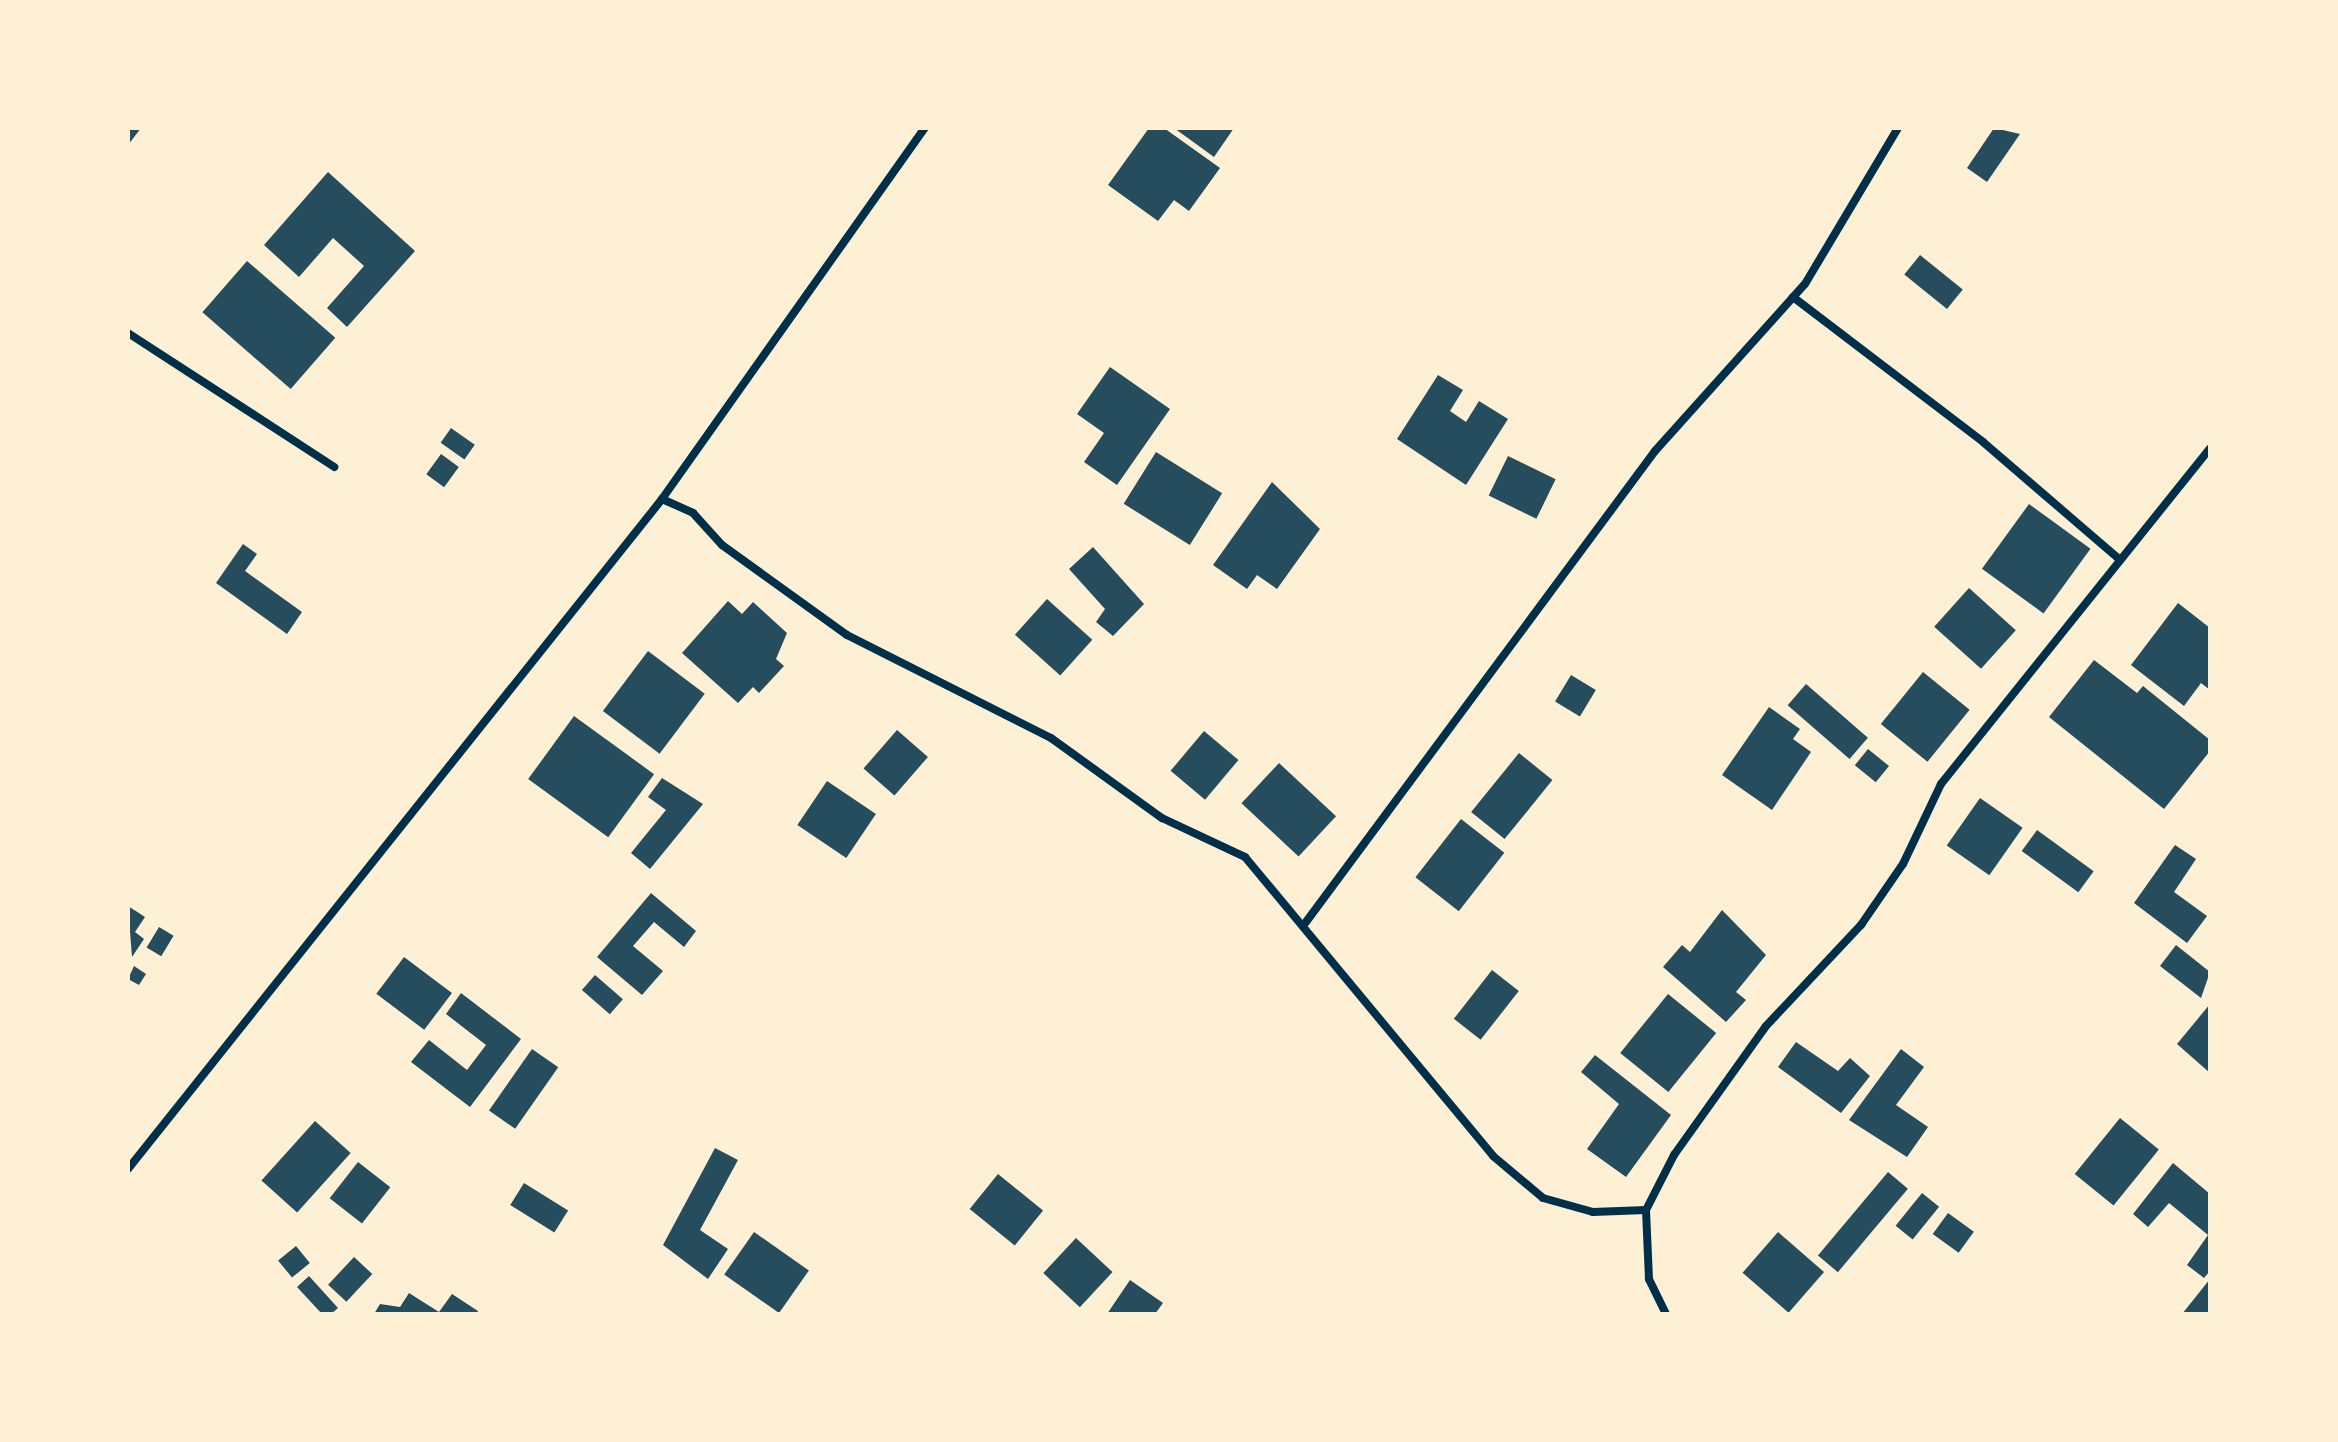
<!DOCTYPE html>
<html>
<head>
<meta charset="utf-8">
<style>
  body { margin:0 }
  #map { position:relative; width:2338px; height:1442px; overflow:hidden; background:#fdf0d5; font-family:"Noto Serif",serif }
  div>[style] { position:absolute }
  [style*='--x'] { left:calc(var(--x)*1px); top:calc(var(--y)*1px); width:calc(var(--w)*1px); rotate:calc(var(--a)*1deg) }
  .building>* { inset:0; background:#264d5e; transform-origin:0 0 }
  .minor>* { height:8px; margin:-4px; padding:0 4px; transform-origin:4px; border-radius:4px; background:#003049 }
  span { translate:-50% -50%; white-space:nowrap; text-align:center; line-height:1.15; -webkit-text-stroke:8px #fdf0d5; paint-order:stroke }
  .frame { position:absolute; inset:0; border:130px solid #fdf0d5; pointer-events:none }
</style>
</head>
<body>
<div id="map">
  <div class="building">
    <i style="clip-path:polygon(128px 128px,141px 128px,128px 145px)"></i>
    <i style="clip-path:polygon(1149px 128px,1164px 128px,1220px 168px,1189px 211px,1174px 200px,1158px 221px,1108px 185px)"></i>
    <i style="clip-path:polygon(1174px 128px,1234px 128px,1214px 157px)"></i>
    <i style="clip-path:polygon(1994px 128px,2020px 134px,1987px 182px,1967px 168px)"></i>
    <i style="clip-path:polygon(328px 172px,415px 251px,347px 327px,327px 308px,364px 266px,333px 238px,299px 277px,264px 245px)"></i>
    <i style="left:1920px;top:255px;width:55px;height:25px;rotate:39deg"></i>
    <i style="left:247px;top:261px;width:117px;height:68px;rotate:41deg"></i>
    <i style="clip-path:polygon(1110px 367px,1170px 409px,1117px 485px,1084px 462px,1104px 433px,1077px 414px)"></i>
    <i style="clip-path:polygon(1438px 375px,1463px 390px,1450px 411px,1466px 422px,1479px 401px,1508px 419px,1466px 485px,1397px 439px)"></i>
    <i style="left:451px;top:428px;width:29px;height:18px;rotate:35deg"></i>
    <i style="left:1156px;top:452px;width:78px;height:61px;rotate:32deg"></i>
    <i style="left:441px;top:454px;width:22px;height:25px;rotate:36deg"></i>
    <i style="left:1508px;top:456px;width:53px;height:44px;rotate:26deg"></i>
    <i style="clip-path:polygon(1272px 482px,1320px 529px,1277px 589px,1257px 575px,1247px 589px,1213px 565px)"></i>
    <i style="left:2029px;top:504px;width:76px;height:80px;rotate:36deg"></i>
    <i style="clip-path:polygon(243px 544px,257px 554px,245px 571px,302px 612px,287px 634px,216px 583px)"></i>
    <i style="clip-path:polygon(1093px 547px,1144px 604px,1113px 636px,1096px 622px,1105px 609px,1069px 569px)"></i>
    <i style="left:1969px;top:588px;width:63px;height:52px;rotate:42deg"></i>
    <i style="left:1047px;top:599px;width:61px;height:48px;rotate:42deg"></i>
    <i style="clip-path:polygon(728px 601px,742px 614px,753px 602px,787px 633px,776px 659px,784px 666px,759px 693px,753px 687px,738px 703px,682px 653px)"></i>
    <i style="clip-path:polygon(2178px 603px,2210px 628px,2210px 690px,2201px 683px,2184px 706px,2131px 665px)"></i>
    <i style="left:648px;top:651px;width:71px;height:75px;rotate:37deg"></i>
    <i style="clip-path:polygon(2094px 660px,2137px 693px,2143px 686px,2210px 740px,2210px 751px,2164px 809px,2049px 717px)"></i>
    <i style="left:1923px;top:672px;width:60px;height:67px;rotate:39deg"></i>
    <i style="left:1571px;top:675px;width:29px;height:31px;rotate:31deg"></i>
    <i style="left:1806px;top:684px;width:82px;height:28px;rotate:41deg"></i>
    <i style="clip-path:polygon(1769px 707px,1800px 729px,1793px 739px,1811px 752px,1772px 810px,1722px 775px)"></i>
    <i style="left:574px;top:716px;width:99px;height:78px;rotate:36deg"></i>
    <i style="left:897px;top:730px;width:41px;height:51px;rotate:41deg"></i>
    <i style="left:1204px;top:731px;width:45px;height:52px;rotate:40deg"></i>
    <i style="left:1868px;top:749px;width:27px;height:21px;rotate:39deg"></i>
    <i style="left:1519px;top:753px;width:43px;height:76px;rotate:39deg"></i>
    <i style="left:1279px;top:763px;width:78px;height:55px;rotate:43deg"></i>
    <i style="clip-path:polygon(662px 778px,703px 804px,650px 869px,631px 853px,666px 810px,648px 797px)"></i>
    <i style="left:827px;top:781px;width:59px;height:53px;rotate:34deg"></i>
    <i style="left:1980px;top:798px;width:52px;height:58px;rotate:35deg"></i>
    <i style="left:1461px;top:819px;width:55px;height:74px;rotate:38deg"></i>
    <i style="left:2037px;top:830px;width:70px;height:26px;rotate:36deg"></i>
    <i style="clip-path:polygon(2175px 845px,2196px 859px,2174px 892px,2207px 916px,2187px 943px,2134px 903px)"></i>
    <i style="clip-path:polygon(651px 893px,696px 931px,684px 947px,654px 922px,633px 946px,663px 971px,642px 995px,597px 957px)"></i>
    <i style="clip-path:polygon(128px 906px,145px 917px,135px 932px,144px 939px,132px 957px)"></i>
    <i style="clip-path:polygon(1722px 910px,1766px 955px,1736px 992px,1746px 1000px,1726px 1022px,1663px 967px,1682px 945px,1690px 952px)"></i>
    <i style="left:159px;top:927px;width:17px;height:24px;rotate:31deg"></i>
    <i style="clip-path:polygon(2176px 945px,2210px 972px,2201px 998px,2160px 966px)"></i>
    <i style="left:404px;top:957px;width:60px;height:46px;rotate:37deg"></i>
    <i style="clip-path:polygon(134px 966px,146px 974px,139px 985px,128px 979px)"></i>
    <i style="left:1492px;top:970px;width:34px;height:62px;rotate:38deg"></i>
    <i style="left:595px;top:975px;width:37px;height:20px;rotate:41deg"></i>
    <i style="clip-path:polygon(461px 993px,521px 1039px,470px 1107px,411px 1062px,429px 1040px,467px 1070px,486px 1045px,446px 1014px)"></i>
    <i style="left:1668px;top:994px;width:62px;height:76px;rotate:39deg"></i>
    <i style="clip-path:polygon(2210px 1004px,2210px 1073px,2177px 1044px)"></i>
    <i style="clip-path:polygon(1796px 1042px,1838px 1071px,1850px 1058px,1870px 1076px,1841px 1113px,1778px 1067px)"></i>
    <i style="left:532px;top:1049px;width:32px;height:75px;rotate:35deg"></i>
    <i style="clip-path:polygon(1901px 1049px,1924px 1067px,1896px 1105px,1928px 1127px,1907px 1157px,1849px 1120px)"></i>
    <i style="clip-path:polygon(1595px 1055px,1671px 1115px,1626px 1177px,1587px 1149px,1619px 1104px,1581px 1072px)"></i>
    <i style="left:2120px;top:1118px;width:50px;height:72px;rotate:39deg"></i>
    <i style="left:315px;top:1121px;width:48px;height:80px;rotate:42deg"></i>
    <i style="clip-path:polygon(715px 1148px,738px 1160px,700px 1230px,728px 1249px,708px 1279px,663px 1245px)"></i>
    <i style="left:358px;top:1162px;width:41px;height:46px;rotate:38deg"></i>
    <i style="clip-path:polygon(2173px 1163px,2210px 1194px,2210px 1271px,2204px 1278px,2187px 1265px,2208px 1235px,2169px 1203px,2148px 1227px,2133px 1214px)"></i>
    <i style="left:1888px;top:1172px;width:26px;height:109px;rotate:40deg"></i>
    <i style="left:998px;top:1174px;width:58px;height:45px;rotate:39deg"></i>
    <i style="left:524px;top:1183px;width:52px;height:26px;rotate:32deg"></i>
    <i style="left:1922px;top:1193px;width:22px;height:42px;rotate:39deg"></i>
    <i style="left:1948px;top:1213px;width:32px;height:26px;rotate:36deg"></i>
    <i style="left:754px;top:1232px;width:67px;height:52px;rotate:35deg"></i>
    <i style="left:1778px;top:1232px;width:61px;height:54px;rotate:41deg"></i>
    <i style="left:1076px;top:1238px;width:50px;height:48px;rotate:43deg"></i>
    <i style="left:296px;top:1246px;width:22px;height:23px;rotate:51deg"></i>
    <i style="left:354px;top:1257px;width:25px;height:38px;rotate:43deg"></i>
    <i style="clip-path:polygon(309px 1276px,338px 1308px,331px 1314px,322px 1314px,297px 1287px)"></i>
    <i style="clip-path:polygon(2210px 1279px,2210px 1314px,2182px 1314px)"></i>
    <i style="clip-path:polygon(1130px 1280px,1163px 1303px,1155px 1314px,1107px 1314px)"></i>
    <i style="clip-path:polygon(409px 1293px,439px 1312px,452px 1294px,478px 1311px,477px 1314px,374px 1314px,380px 1304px,400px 1307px)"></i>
  </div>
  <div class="minor">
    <i style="--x:1793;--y:297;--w:239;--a:37.3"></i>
    <i style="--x:1983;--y:442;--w:181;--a:40.7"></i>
    <i style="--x:128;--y:333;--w:246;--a:33"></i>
    <i style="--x:662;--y:499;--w:34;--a:24"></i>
    <i style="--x:693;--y:513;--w:43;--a:47.8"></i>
    <i style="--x:722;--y:545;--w:154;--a:35.8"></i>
    <i style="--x:847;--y:635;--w:229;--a:26.8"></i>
    <i style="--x:1051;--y:738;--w:137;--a:35.8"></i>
    <i style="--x:1162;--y:818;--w:92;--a:25.2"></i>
    <i style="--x:1245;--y:857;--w:388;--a:50.3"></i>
    <i style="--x:1493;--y:1156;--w:65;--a:40"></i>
    <i style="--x:1543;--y:1198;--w:52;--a:15.6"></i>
    <i style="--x:1593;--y:1212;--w:53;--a:-2.2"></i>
    <i style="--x:1306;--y:922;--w:586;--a:-53.46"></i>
    <i style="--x:1655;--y:451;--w:224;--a:-48.1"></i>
    <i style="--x:1805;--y:284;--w:182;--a:-59.2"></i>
    <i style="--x:128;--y:1169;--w:857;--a:-51.44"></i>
    <i style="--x:662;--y:499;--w:455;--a:-54.7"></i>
    <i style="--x:1666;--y:1314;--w:39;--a:-116"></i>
    <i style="--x:1649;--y:1279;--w:69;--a:-92.5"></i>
    <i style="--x:1646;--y:1210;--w:62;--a:-63"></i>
    <i style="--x:1674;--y:1155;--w:158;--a:-54.5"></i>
    <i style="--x:1766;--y:1026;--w:139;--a:-46.8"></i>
    <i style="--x:1861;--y:925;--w:74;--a:-55.5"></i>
    <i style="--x:1903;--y:864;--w:89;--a:-64.6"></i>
    <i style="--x:1941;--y:784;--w:430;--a:-51.3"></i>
  </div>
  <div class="frame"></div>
</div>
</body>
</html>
